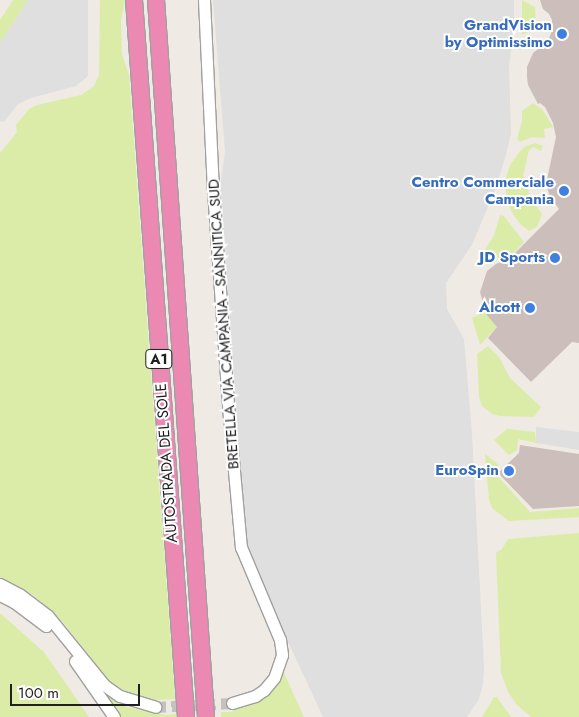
<!DOCTYPE html>
<html>
<head>
<meta charset="utf-8">
<style>
  body { margin:0 }
  #map { position:relative; width:579px; height:717px; overflow:hidden; background:#f0eae5; font-family:Jost,sans-serif }
  div>[style] { position:absolute }
  [style*='--x'] { left:calc(var(--x)*1px); top:calc(var(--y)*1px); width:calc(var(--w)*1px); rotate:calc(var(--a)*1deg) }
  .grass>* { inset:0; background:#dbeca9 }
  .parking>* { inset:0; background:#dfdfdf }
  .building>* { inset:0; background:#ccbebb }
  .minor-tunnel>* { height:11px; margin-top:-5.5px; transform-origin:0; background:repeating-linear-gradient(90deg,#c6c1bd 0 11px,transparent 0 16.5px) }
  .roads { filter:drop-shadow(1px 0 #a0a0a0) drop-shadow(-1px 0 #a0a0a0) drop-shadow(0 1px #a0a0a0) drop-shadow(0 -1px #a0a0a0) }
  .minor>* { height:11px; margin:-5.5px; padding:0 5.5px; transform-origin:5.5px; border-radius:5.5px; background:#fff }
  .highway>* { height:16px; margin:-8px; padding:0 8px; transform-origin:8px; border-radius:8px; background:#eb89b3 }
  .dots>* { width:14px; height:14px; translate:-50% -50%; box-sizing:border-box; border:2px solid #fff; border-radius:50% }
  span { translate:-50% -50%; white-space:nowrap; text-align:center; line-height:1.15; -webkit-text-stroke:4px #fff; paint-order:stroke }
  .shield-label span { padding:1px 4px; background:#fff; border:1px solid; border-radius:4px; -webkit-text-stroke-width:0 }
  .shield-label { font-size:14px; color:#1f1f1f; font-weight:700 }
  .shop-label { font-size:15px; color:#366cbe; font-weight:700 }
  .right { translate:-100% -50%; text-align:right }
  .street-label { font-size:15px; color:#1f1f1f }
  .scale { position:absolute; left:10px; top:684px; width:130px; height:22px; box-sizing:border-box; border:2px solid #1f1f1f; border-top:0; padding-left:6px; font-size:15px; line-height:18px; white-space:nowrap; color:#1f1f1f; -webkit-text-stroke:4px #fff; paint-order:stroke }
</style>
</head>
<body>
<div id="map">
  <div class="grass">
    <i style="clip-path:polygon(13px 0,28px 0,0 43px,0 20px)"></i>
    <i style="clip-path:polygon(100px 0,125px 0,121px 21px,122px 54px,129px 75px,175px 699px,154px 700px,133px 695px,110px 682px,62px 621px,33px 595px,0 578px,0 153px,17px 132px,16px 125px,29px 109px,37px 105px,81px 95px,94px 86px,99px 75px)"></i>
    <i style="clip-path:polygon(522px 0,535px 7px,536px 28px,522px 35px)"></i>
    <i style="clip-path:polygon(533px 103px,543px 110px,553px 127px,544px 129px,545px 138px,532px 137px,520px 142px,517px 139px,522px 121px,522px 111px)"></i>
    <i style="clip-path:polygon(535px 143px,543px 146px,541px 151px,534px 147px,529px 150px,523px 176px,527px 180px,530px 204px,535px 204px,542px 214px,537px 227px,529px 231px,520px 224px,511px 211px,506px 194px,506px 177px,510px 165px,520px 151px,526px 146px)"></i>
    <i style="clip-path:polygon(500px 215px,504px 216px,524px 242px,513px 254px,489px 262px,482px 255px,494px 235px)"></i>
    <i style="clip-path:polygon(484px 312px,498px 326px,480px 345px,472px 318px)"></i>
    <i style="clip-path:polygon(488px 346px,499px 357px,510px 378px,541px 407px,534px 417px,500px 416px,492px 414px,482px 406px,479px 397px,477px 354px)"></i>
    <i style="clip-path:polygon(507px 429px,535px 432px,536px 443px,518px 439px,517px 450px,509px 455px,494px 440px)"></i>
    <i style="clip-path:polygon(485px 454px,499px 465px,494px 472px,530px 512px,579px 508px,579px 517px,509px 521px,492px 508px,489px 500px)"></i>
    <i style="clip-path:polygon(579px 533px,579px 717px,531px 717px,517px 705px,508px 692px,501px 673px,496px 553px,502px 549px,508px 539px)"></i>
    <i style="clip-path:polygon(0 613px,44px 652px,89px 717px,0 717px)"></i>
    <i style="clip-path:polygon(284px 673px,304px 717px,221px 717px,221px 712px,232px 712px,233px 709px,257px 703px,275px 687px)"></i>
    <i style="clip-path:polygon(106px 694px,127px 707px,165px 715px,177px 714px,177px 717px,119px 717px,105px 697px)"></i>
    <i style="clip-path:polygon(494px 697px,497px 697px,511px 717px,482px 717px)"></i>
  </div>
  <div class="parking">
    <i style="clip-path:polygon(28px 0,88px 0,88px 76px,76px 86px,31px 98px,18px 104px,4px 122px,0 121px,0 43px)"></i>
    <i style="clip-path:polygon(213px 0,514px 0,514px 24px,509px 67px,511px 133px,506px 155px,495px 190px,472px 245px,446px 283px,447px 309px,464px 339px,472px 433px,484px 667px,483px 684px,479px 699px,467px 717px,323px 717px,249px 558px,239px 500px,218px 202px,225px 152px)"></i>
    <i style="clip-path:polygon(536px 427px,579px 432px,579px 450px,536px 443px)"></i>
  </div>
  <div class="building">
    <i style="clip-path:polygon(540px 0,579px 0,579px 343px,572px 342px,531px 382px,488px 338px,497px 327px,486px 314px,480px 292px,487px 271px,496px 264px,510px 258px,559px 209px,550px 197px,546px 184px,556px 137px,553px 123px,545px 107px,540px 103px,538px 104px,528px 85px,527px 77px,527px 67px,533px 53px,548px 41px,552px 31px,552px 20px,549px 14px,543px 9px)"></i>
    <i style="clip-path:polygon(520px 445px,579px 454px,579px 506px,533px 509px,498px 473px,519px 453px)"></i>
  </div>
  <div class="minor-tunnel">
    <i style="--x:155;--y:707;--w:77;--a:-3"></i>
  </div>
  <div class="roads">
    <div class="minor">
      <i style="--x:204;--y:0;--w:190;--a:87.3"></i>
      <i style="--x:213;--y:190;--w:227;--a:86"></i>
      <i style="--x:229;--y:416;--w:132;--a:84.8"></i>
      <i style="--x:241;--y:547;--w:101;--a:67.2"></i>
      <i style="--x:280;--y:640;--w:15;--a:82"></i>
      <i style="--x:282;--y:655;--w:24;--a:109"></i>
      <i style="--x:274;--y:678;--w:16;--a:130"></i>
      <i style="--x:264;--y:690;--w:11;--a:146"></i>
      <i style="--x:255;--y:696;--w:24;--a:163"></i>
      <i style="--x:0;--y:584;--w:21;--a:28"></i>
      <i style="--x:19;--y:594;--w:36;--a:37"></i>
      <i style="--x:48;--y:616;--w:89;--a:50.9"></i>
      <i style="--x:104;--y:685;--w:19;--a:35"></i>
      <i style="--x:120;--y:696;--w:37;--a:17"></i>
      <i style="--x:0;--y:595;--w:16;--a:27"></i>
      <i style="--x:14;--y:602;--w:40;--a:37"></i>
      <i style="--x:75;--y:661;--w:68;--a:55.1"></i>
    </div>
    <div class="highway">
      <i style="--x:134;--y:0;--w:719;--a:85.85"></i>
      <i style="--x:156;--y:0;--w:719;--a:86.01"></i>
    </div>
  </div>
  <div class="dots">
    <i style="left:562px;top:34px;background:#3f7fe0"></i>
    <i style="left:564px;top:191px;background:#3f7fe0"></i>
    <i style="left:555px;top:258px;background:#3f7fe0"></i>
    <i style="left:530px;top:308px;background:#3f7fe0"></i>
    <i style="left:509px;top:471px;background:#3f7fe0"></i>
  </div>
  <div class="shield-label">
    <span style="left:159px;top:359px">A1</span>
  </div>
  <div class="shop-label">
    <span class="right" style="left:552px;top:34px">GrandVision<br>by Optimissimo</span>
    <span class="right" style="left:554px;top:191px">Centro Commerciale<br>Campania</span>
    <span class="right" style="left:545px;top:258px">JD Sports</span>
    <span class="right" style="left:520px;top:308px">Alcott</span>
    <span class="right" style="left:499px;top:471px">EuroSpin</span>
  </div>
  <div class="street-label">
    <span style="left:224px;top:324px;rotate:-94deg">BRETELLA VIA CAMPANIA - SANNITICA SUD</span>
    <span style="left:167px;top:463px;rotate:-94deg">AUTOSTRADA DEL SOLE</span>
  </div>
  <div class="scale">100 m</div>
</div>
</body>
</html>
